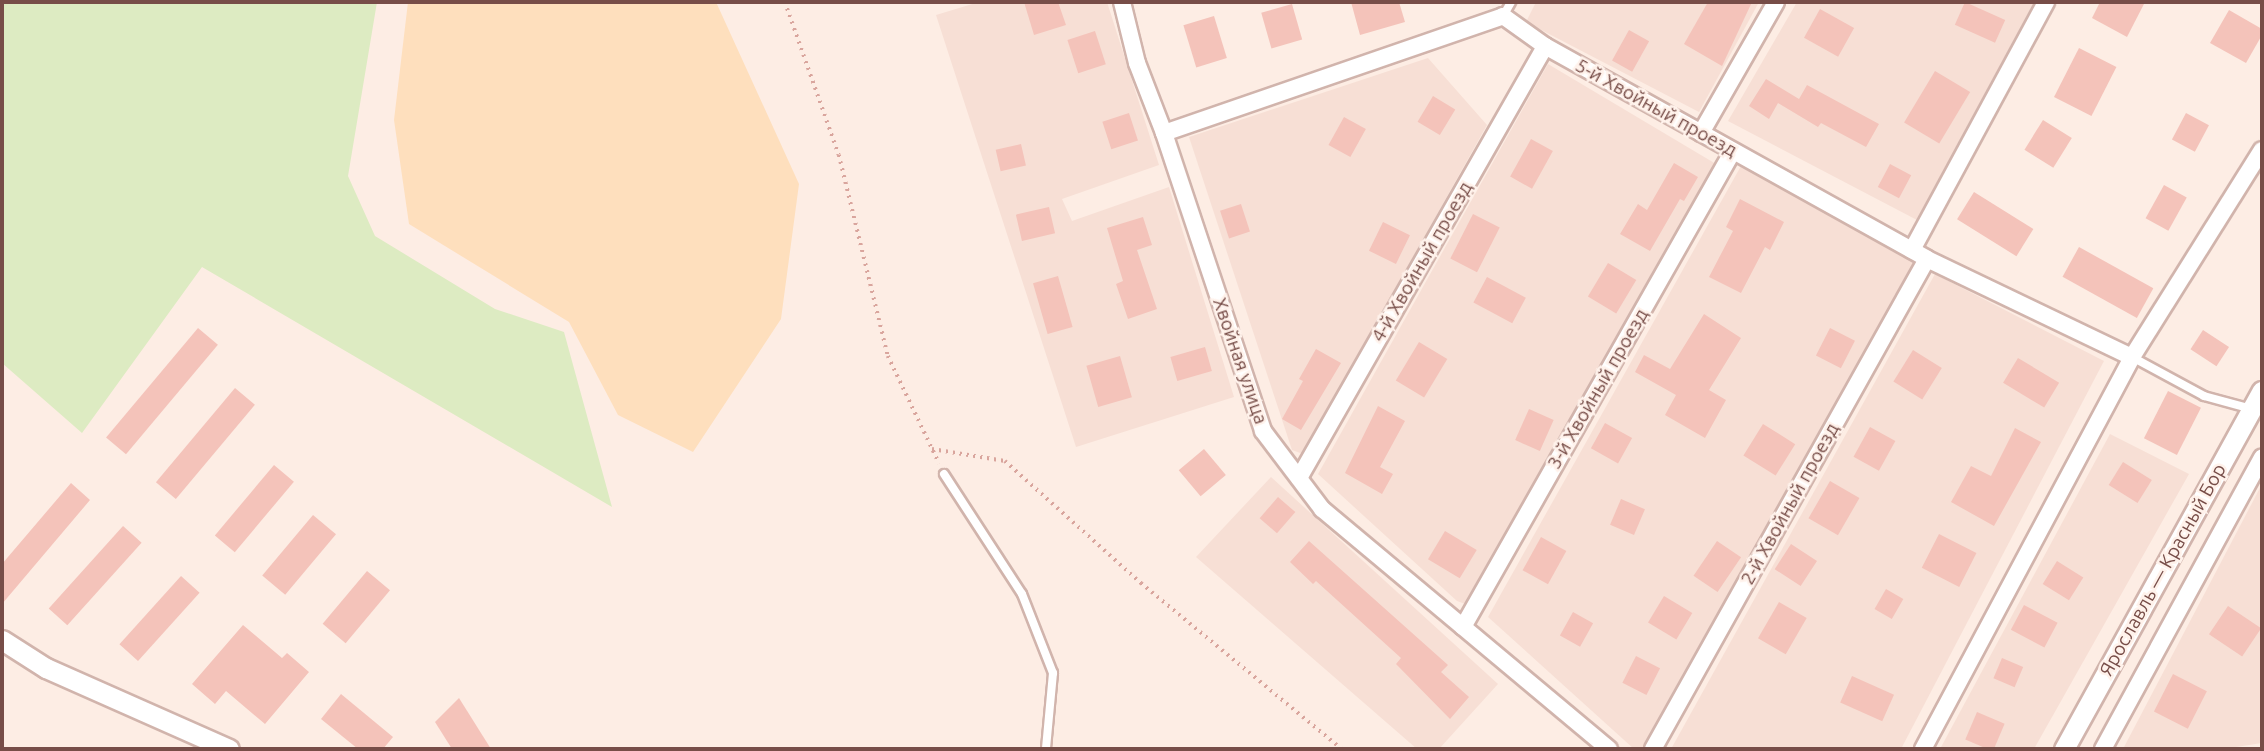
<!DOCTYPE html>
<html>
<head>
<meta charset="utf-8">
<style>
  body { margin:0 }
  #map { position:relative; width:2264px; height:751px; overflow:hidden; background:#fdede4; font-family:Ubuntu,sans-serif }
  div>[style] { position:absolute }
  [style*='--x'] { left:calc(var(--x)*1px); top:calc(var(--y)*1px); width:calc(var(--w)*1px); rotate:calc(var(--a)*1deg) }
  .residential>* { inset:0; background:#f7dfd5 }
  .green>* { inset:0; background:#ddebc2 }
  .sand>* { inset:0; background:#fedfbd }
  .building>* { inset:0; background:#f4c3ba; transform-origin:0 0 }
  .path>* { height:3.5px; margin-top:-1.75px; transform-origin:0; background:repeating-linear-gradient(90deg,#d9a59d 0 2px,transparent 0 7px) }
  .roads { filter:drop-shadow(2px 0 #d1b4ac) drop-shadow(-2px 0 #d1b4ac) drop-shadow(0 2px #d1b4ac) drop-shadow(0 -2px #d1b4ac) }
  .service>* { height:8px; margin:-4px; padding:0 4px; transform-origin:4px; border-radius:4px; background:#fff }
  .minor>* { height:16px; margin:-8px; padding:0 8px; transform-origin:8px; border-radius:8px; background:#fff }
  .tertiary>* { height:19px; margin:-9.5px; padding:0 9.5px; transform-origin:9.5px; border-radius:9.5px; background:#fff }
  span { translate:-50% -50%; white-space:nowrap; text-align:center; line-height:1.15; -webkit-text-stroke:5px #fff2eb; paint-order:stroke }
  .street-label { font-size:19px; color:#774d48 }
  .frame { position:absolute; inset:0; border:4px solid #774d48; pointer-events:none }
</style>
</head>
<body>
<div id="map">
  <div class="residential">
    <i style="clip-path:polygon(979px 2px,1107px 2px,1159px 165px,1062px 199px,1072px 221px,1169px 187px,1234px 397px,1076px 447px,936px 15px)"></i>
    <i style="clip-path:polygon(1536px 2px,1759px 2px,1699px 112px,1526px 22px)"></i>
    <i style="clip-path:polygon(1797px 2px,2035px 2px,1917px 220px,1728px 121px)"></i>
    <i style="clip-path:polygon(1428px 58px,1487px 125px,1303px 454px,1292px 450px,1189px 137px)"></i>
    <i style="clip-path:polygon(1548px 64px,1716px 164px,1468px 605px,1457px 601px,1318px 474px)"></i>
    <i style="clip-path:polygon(1741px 166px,1917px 260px,1643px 749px,1634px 749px,1488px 617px)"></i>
    <i style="clip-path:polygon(1935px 274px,2104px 361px,1901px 749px,1671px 749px)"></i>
    <i style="clip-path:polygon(2110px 434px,2189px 474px,2034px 749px,1940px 749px)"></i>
    <i style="clip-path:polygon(1271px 477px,1498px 684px,1439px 749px,1417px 749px,1196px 557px)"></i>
    <i style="clip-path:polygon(2262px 484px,2262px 743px,2223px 749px,2123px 749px)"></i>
  </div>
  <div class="green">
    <i style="clip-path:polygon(2px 2px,377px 2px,348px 176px,375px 236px,495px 309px,564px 332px,612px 507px,202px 267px,82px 433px,2px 363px)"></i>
  </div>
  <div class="sand">
    <i style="clip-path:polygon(408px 2px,716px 2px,799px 184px,781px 319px,693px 452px,618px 415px,569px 322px,409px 224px,394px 120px)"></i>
  </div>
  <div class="building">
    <i style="clip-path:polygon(1024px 2px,1058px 2px,1066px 25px,1034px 35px)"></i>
    <i style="clip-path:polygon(1351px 2px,1399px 2px,1405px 22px,1360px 35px)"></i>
    <i style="clip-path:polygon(1708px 2px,1752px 2px,1722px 66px,1684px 44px)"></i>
    <i style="left:1965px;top:2px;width:44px;height:25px;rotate:24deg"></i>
    <i style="clip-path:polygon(2100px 2px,2145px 2px,2127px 37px,2092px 18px)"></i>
    <i style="left:1292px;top:4px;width:37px;height:32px;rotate:74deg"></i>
    <i style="left:1820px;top:9px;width:39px;height:33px;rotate:29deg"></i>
    <i style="clip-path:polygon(2229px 10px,2262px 29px,2262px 35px,2246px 63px,2210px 43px)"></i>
    <i style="left:1214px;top:16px;width:44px;height:32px;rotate:73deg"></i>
    <i style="left:1629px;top:30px;width:23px;height:35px;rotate:29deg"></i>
    <i style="left:1095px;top:31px;width:35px;height:29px;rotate:72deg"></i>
    <i style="left:2079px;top:48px;width:42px;height:55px;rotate:27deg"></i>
    <i style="left:1935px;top:71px;width:41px;height:60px;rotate:31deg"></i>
    <i style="clip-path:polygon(1766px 79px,1799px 99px,1807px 85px,1879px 124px,1866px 147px,1821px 123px,1818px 127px,1778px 103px,1769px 119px,1749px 106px)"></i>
    <i style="left:1433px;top:96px;width:26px;height:30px;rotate:31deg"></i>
    <i style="left:1129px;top:113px;width:29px;height:28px;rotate:72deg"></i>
    <i style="left:2186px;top:113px;width:26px;height:30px;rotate:28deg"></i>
    <i style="left:1344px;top:117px;width:25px;height:32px;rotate:29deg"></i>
    <i style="left:2043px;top:120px;width:34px;height:35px;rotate:32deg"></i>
    <i style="left:1531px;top:139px;width:25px;height:43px;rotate:29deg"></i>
    <i style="left:1021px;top:144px;width:22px;height:26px;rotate:77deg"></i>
    <i style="clip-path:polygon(1674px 163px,1698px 177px,1684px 201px,1680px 199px,1650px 251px,1620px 234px,1638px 204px,1647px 210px)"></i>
    <i style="left:1890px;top:164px;width:24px;height:26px;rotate:28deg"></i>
    <i style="left:2164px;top:185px;width:26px;height:38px;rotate:29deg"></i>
    <i style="left:1974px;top:192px;width:70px;height:32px;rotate:32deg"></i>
    <i style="clip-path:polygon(1740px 199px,1784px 222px,1770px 250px,1765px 247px,1741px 293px,1709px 277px,1733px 231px,1726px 227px)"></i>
    <i style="left:1241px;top:204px;width:29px;height:22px;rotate:72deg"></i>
    <i style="left:1049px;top:207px;width:27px;height:34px;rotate:77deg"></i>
    <i style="left:1473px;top:214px;width:30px;height:50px;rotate:27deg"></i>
    <i style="clip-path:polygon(1143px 217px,1152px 245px,1137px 250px,1157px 309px,1128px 319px,1116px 284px,1123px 281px,1107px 228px)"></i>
    <i style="left:1383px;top:222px;width:30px;height:32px;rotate:26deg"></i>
    <i style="left:2079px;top:247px;width:85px;height:34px;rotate:29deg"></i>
    <i style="left:1608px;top:263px;width:33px;height:39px;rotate:31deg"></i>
    <i style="left:1058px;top:276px;width:53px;height:26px;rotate:74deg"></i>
    <i style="left:1487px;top:277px;width:44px;height:29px;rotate:28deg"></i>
    <i style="clip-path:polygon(1704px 314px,1741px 338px,1709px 390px,1726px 400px,1705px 438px,1665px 415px,1676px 395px,1635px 372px,1644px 355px,1670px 369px)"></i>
    <i style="left:198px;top:328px;width:26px;height:143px;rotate:40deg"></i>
    <i style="left:1830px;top:328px;width:28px;height:31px;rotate:27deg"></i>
    <i style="left:2203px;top:330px;width:31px;height:23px;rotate:33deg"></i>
    <i style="left:1419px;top:342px;width:33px;height:45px;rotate:31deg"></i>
    <i style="left:1205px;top:347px;width:25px;height:36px;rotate:74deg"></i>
    <i style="clip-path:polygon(1316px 349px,1341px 363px,1301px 430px,1282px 419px,1303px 381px,1299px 379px)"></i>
    <i style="left:1913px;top:350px;width:34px;height:37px;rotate:32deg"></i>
    <i style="left:1120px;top:356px;width:43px;height:35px;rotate:74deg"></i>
    <i style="left:2018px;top:358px;width:48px;height:29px;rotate:31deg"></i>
    <i style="left:235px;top:388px;width:26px;height:123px;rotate:40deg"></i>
    <i style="left:2168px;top:391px;width:37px;height:53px;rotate:27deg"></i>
    <i style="clip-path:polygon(1378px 406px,1405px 421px,1380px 467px,1393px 474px,1382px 494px,1345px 473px)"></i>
    <i style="left:1529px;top:409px;width:27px;height:34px;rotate:24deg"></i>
    <i style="left:1605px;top:423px;width:31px;height:29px;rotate:29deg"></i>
    <i style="left:1763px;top:424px;width:38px;height:37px;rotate:32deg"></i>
    <i style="left:1870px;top:427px;width:29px;height:34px;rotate:29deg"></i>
    <i style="clip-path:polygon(2015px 428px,2041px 442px,1994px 526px,1951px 502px,1971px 466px,1991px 476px)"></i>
    <i style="left:1204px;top:449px;width:34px;height:33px;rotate:50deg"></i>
    <i style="left:2123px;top:462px;width:34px;height:27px;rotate:32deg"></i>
    <i style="left:274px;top:465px;width:26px;height:92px;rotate:40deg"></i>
    <i style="left:1830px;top:481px;width:34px;height:43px;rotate:30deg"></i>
    <i style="clip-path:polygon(71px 483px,90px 500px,2px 604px,2px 564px)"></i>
    <i style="left:1278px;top:497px;width:23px;height:28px;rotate:41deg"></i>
    <i style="left:1621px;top:499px;width:26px;height:28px;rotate:23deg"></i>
    <i style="left:313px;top:515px;width:30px;height:79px;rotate:40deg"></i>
    <i style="left:123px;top:526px;width:25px;height:111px;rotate:42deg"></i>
    <i style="left:1445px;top:531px;width:37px;height:33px;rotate:31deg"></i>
    <i style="left:1939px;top:534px;width:42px;height:38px;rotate:27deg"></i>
    <i style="left:1541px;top:537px;width:29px;height:38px;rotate:29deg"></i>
    <i style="clip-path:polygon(1309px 541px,1448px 665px,1441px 672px,1469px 697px,1450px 719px,1396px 664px,1401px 658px,1316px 581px,1313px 584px,1290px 562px)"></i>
    <i style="left:1717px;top:541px;width:29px;height:42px;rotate:34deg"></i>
    <i style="left:1791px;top:544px;width:31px;height:30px;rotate:33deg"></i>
    <i style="left:2057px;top:561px;width:31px;height:27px;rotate:32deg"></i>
    <i style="left:367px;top:571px;width:30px;height:69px;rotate:40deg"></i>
    <i style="left:181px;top:576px;width:25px;height:92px;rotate:42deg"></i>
    <i style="left:1886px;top:589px;width:20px;height:23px;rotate:30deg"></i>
    <i style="left:1664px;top:596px;width:33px;height:31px;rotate:31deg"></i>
    <i style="left:1779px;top:602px;width:32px;height:42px;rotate:30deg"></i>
    <i style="left:2024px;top:605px;width:38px;height:28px;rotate:28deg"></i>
    <i style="left:2228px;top:606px;width:40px;height:34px;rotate:34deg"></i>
    <i style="left:1573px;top:612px;width:23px;height:27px;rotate:29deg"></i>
    <i style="clip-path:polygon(243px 625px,282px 658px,287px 653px,309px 672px,265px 724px,226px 691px,215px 704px,192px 684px)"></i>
    <i style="left:1636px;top:656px;width:27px;height:30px;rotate:27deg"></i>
    <i style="left:2002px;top:658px;width:23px;height:22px;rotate:23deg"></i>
    <i style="left:2173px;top:674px;width:38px;height:42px;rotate:27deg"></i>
    <i style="left:1852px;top:676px;width:46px;height:29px;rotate:24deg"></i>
    <i style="clip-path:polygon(341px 694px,393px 737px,383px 749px,358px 749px,321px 719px)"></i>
    <i style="clip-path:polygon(459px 698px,491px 749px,452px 749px,435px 722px)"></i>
    <i style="left:1977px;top:712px;width:30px;height:30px;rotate:23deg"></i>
  </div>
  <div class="path">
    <i style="--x:785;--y:2;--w:162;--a:70.6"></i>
    <i style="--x:839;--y:155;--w:207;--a:76.3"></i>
    <i style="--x:888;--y:356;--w:119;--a:64.5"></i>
    <i style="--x:932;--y:449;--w:74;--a:9.3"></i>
    <i style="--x:1005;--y:461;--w:183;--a:41.9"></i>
    <i style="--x:1141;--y:583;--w:261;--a:39.6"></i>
  </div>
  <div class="roads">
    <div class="service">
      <i style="--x:1503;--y:16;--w:16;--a:-60"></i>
      <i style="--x:2132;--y:357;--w:82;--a:28.4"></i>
      <i style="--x:2204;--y:396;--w:50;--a:15.2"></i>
      <i style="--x:944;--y:474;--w:143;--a:57"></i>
      <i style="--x:1022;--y:594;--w:85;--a:68.6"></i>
      <i style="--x:1053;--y:673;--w:76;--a:95.3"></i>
    </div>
    <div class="minor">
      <i style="--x:1122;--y:2;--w:63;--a:76.2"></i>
      <i style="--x:1137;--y:63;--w:75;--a:68.9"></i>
      <i style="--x:1164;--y:133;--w:314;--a:71.6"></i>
      <i style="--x:1263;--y:431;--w:98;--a:52.9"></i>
      <i style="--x:1322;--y:509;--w:374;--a:39.9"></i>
      <i style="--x:1164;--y:133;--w:359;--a:-19"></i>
      <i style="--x:1503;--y:16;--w:52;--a:35.5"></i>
      <i style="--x:1545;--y:46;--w:437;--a:29.1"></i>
      <i style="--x:1927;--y:259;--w:227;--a:25.6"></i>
      <i style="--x:1701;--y:133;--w:151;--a:-60.2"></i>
      <i style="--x:1912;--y:250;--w:282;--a:-61.6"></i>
      <i style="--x:1299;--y:478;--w:497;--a:-60.3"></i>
      <i style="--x:1463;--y:627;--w:547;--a:-60.44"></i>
      <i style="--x:1653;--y:749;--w:561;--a:-60.79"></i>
      <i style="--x:1923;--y:749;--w:444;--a:-61.9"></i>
      <i style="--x:2132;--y:357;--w:244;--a:-57.9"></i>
      <i style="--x:2103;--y:749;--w:332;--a:-61.4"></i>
    </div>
    <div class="tertiary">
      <i style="--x:2;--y:640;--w:52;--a:32.5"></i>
      <i style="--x:46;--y:668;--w:200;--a:23.9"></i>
      <i style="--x:2064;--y:749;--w:409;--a:-61.1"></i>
    </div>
  </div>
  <div class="street-label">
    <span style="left:1656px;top:108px;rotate:29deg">5-й Хвойный проезд</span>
    <span style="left:1422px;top:262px;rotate:-60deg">4-й Хвойный проезд</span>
    <span style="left:1240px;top:361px;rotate:71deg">Хвойная улица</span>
    <span style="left:1598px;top:389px;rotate:-60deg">3-й Хвойный проезд</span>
    <span style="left:1790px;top:504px;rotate:-61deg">2-й Хвойный проезд</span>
    <span style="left:2163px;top:570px;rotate:-61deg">Ярославль — Красный Бор</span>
  </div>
  <div class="frame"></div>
</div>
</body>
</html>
